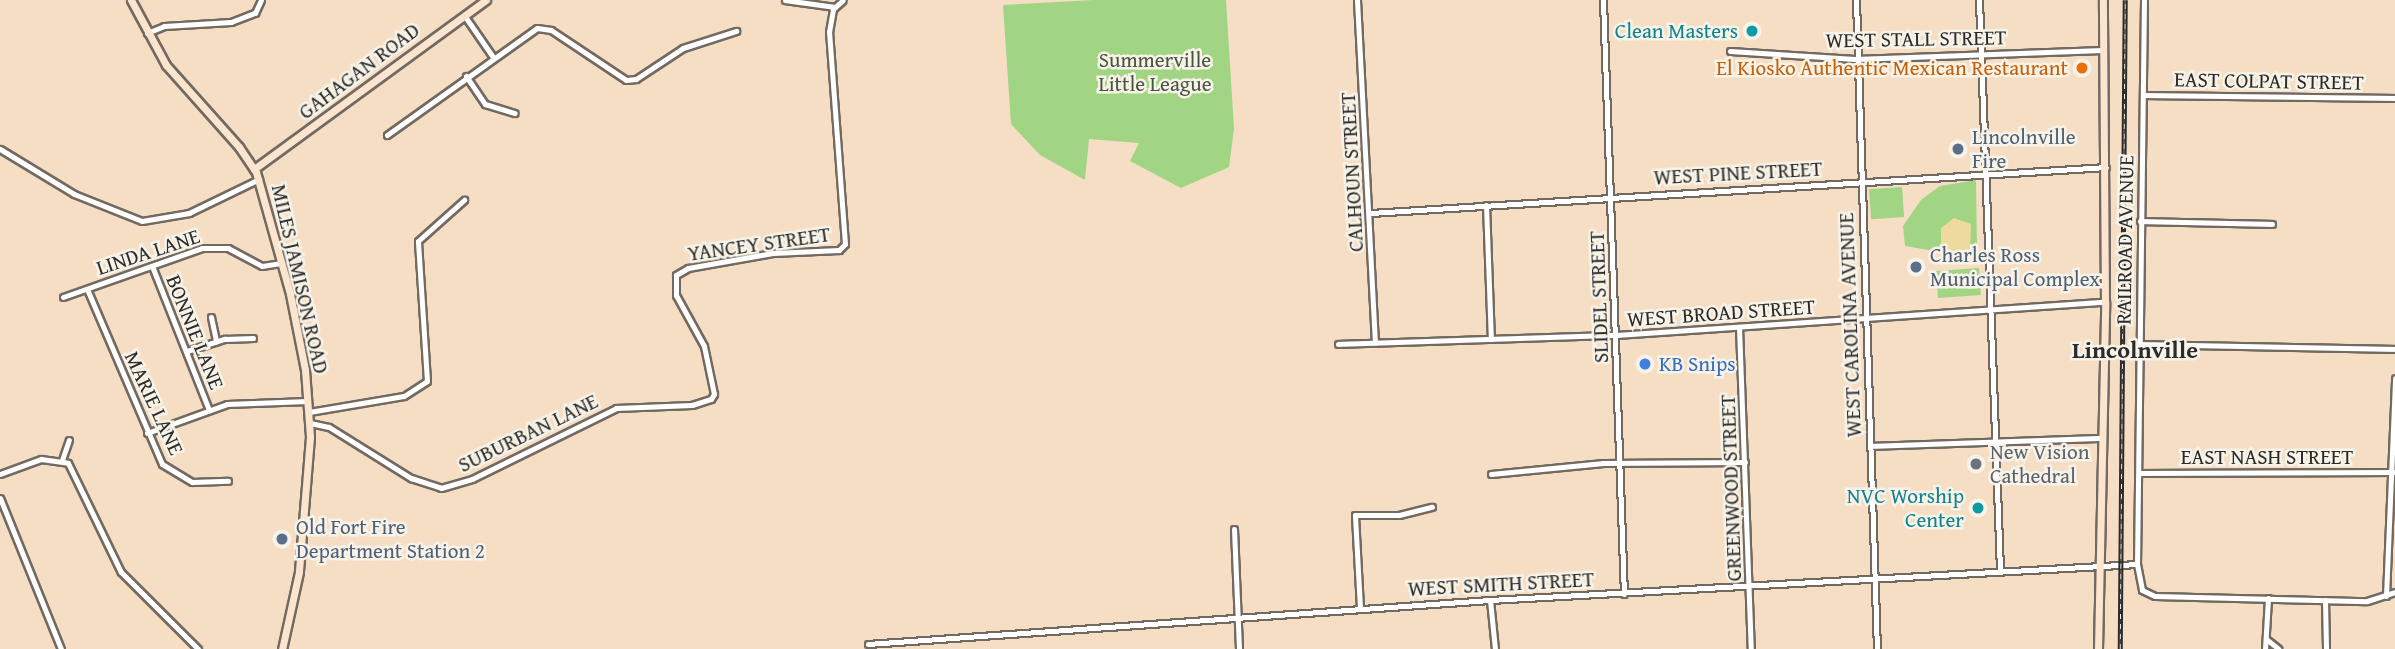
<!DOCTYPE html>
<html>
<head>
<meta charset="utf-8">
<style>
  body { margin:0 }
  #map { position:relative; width:2395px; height:649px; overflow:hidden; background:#f5dec4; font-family:"Gentium Book Plus",serif }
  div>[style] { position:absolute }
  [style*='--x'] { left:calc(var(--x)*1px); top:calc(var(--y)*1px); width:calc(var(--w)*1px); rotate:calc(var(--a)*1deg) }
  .green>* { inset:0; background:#a1d483; transform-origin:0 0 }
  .sand>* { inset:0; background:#eeda9e }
  .roads { filter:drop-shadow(2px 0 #726a61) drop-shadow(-2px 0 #726a61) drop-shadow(0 2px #726a61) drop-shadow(0 -2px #726a61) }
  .street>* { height:5px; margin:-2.5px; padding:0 2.5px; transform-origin:2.5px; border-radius:2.5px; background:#fff }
  .secondary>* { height:7px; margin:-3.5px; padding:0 3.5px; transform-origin:3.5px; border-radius:3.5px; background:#fbe5cf }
  .rail>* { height:4.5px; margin-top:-2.25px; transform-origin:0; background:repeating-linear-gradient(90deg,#f7f3e8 0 5px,#2b2b2b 0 10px); box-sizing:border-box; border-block:2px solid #2b2b2b }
  .dots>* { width:19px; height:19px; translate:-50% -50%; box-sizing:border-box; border:4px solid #f7f3e8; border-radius:50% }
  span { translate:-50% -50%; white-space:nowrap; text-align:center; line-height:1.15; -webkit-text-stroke:5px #f7f3e8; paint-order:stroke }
  .culture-label { font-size:21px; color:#0d838f }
  .right { translate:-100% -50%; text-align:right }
  .street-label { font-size:21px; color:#2b2b2b }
  .park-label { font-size:21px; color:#485541 }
  .food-label { font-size:21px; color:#c56008 }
  .service-label { font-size:21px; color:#4e5e75 }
  .left { translate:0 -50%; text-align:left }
  .shop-label { font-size:21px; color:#366cbe }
  .worship-label { font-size:21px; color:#5b616d }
  .quarter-label { font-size:24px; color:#2b2b2b; font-weight:700 }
</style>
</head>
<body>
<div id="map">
  <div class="green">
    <i style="clip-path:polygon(1094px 0,1226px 0,1234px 129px,1229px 167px,1181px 188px,1130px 161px,1139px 143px,1089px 139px,1085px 180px,1040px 155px,1011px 124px,1003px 5px)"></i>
    <i style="clip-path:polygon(1976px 180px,1977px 251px,1970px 257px,1905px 246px,1903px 226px,1921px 200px,1940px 186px)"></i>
    <i style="left:1902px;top:187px;width:30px;height:33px;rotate:86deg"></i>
    <i style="left:1979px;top:268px;width:27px;height:43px;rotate:86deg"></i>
  </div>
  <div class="sand">
    <i style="clip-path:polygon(1954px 218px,1971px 224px,1970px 254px,1946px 252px,1941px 246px,1941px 228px)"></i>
  </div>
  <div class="roads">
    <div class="street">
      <i style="--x:785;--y:0;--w:50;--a:8"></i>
      <i style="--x:1357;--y:0;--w:343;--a:87"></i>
      <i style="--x:1603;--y:0;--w:594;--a:87.98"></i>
      <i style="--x:1856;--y:0;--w:649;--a:88.15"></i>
      <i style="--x:1979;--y:0;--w:569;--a:87.89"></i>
      <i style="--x:2144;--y:0;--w:564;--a:90.71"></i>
      <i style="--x:2137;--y:564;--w:26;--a:79"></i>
      <i style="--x:2142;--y:590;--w:14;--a:25"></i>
      <i style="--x:2155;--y:596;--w:212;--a:1.4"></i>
      <i style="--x:2367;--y:601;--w:29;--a:-18"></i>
      <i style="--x:464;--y:15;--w:51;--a:55.4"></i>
      <i style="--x:147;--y:33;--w:18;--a:-22"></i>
      <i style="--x:164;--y:26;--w:67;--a:-3.4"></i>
      <i style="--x:231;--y:22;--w:26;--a:-21"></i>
      <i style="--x:255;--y:13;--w:14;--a:-65"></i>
      <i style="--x:1730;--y:51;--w:125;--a:3.7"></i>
      <i style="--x:1855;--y:59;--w:248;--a:-2.1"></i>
      <i style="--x:466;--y:76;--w:34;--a:56"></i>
      <i style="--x:485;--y:104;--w:31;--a:17"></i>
      <i style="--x:2143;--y:95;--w:252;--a:0.7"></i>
      <i style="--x:387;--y:135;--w:184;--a:-35.5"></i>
      <i style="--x:537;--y:28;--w:14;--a:8"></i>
      <i style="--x:551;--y:30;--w:90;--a:33.7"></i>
      <i style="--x:626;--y:80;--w:10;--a:-6"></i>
      <i style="--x:636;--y:79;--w:56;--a:-33.4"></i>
      <i style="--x:683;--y:48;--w:56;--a:-17.8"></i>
      <i style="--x:0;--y:149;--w:87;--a:31.3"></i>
      <i style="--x:74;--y:194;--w:73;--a:21.7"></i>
      <i style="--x:142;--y:221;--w:48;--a:-9.7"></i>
      <i style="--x:189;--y:213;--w:78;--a:-25.9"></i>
      <i style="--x:1486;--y:205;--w:134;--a:87.9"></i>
      <i style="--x:1371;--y:213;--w:736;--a:-3.58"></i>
      <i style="--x:2140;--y:221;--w:132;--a:1.3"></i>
      <i style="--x:152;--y:266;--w:155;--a:68.4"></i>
      <i style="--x:87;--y:289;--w:190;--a:66.8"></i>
      <i style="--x:162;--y:464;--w:35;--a:31"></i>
      <i style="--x:192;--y:482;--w:36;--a:-2"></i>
      <i style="--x:63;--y:297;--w:147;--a:-19.4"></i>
      <i style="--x:202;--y:248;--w:26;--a:0"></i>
      <i style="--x:228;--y:248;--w:38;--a:28"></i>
      <i style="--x:262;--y:266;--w:20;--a:-9"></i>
      <i style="--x:211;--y:317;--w:25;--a:78"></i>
      <i style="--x:1739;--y:327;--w:322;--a:87.9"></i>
      <i style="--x:1338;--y:344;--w:277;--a:-1.9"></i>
      <i style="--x:1615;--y:335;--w:491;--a:-3.9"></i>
      <i style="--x:2140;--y:344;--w:255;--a:1.1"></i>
      <i style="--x:187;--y:351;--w:40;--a:-18"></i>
      <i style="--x:225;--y:339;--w:28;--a:-2"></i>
      <i style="--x:309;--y:412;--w:96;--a:-9.6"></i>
      <i style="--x:404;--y:396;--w:27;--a:-33"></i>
      <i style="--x:427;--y:381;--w:140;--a:-93.7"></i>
      <i style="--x:418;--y:241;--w:62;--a:-41.7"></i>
      <i style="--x:310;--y:423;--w:19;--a:12"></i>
      <i style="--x:329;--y:427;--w:97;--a:31.9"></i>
      <i style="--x:411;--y:478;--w:32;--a:18"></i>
      <i style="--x:441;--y:488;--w:32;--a:-16"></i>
      <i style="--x:472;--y:479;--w:161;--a:-26.2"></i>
      <i style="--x:616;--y:408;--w:76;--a:-2.3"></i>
      <i style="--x:692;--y:405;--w:20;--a:-18"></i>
      <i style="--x:711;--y:399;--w:6;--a:-59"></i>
      <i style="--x:714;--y:394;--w:49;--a:-101.8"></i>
      <i style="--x:704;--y:346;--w:58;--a:-118.8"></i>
      <i style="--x:676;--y:295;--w:20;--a:-90"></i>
      <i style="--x:676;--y:275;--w:14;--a:-30"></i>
      <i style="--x:688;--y:268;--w:86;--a:-10"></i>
      <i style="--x:773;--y:253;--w:66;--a:-2.6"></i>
      <i style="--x:839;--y:250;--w:8;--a:-45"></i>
      <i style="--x:845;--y:244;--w:213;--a:-94.3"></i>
      <i style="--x:829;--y:32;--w:23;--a:-80"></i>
      <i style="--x:833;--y:9;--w:13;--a:-42"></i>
      <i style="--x:147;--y:433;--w:85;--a:-19.9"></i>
      <i style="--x:227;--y:404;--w:81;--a:-2.1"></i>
      <i style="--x:1871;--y:446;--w:232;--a:-2"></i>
      <i style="--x:62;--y:460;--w:21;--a:-71"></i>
      <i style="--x:2139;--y:473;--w:256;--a:-0.2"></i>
      <i style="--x:0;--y:474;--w:44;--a:-20.1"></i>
      <i style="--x:41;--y:459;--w:27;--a:8"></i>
      <i style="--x:68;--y:463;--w:121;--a:64.1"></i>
      <i style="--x:121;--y:572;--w:109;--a:45"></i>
      <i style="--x:1491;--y:474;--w:113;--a:-5.6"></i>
      <i style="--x:1603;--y:463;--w:142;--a:-0.4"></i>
      <i style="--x:0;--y:498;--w:163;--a:68"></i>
      <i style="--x:1234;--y:529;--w:120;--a:87.6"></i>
      <i style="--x:2386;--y:596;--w:218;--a:-87.6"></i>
      <i style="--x:1490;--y:600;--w:49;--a:84.2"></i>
      <i style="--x:2325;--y:600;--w:49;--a:88.8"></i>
      <i style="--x:1360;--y:608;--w:93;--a:-93.1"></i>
      <i style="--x:1355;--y:515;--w:44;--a:0"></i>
      <i style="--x:1399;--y:515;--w:34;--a:-14"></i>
      <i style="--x:2266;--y:639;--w:16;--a:38"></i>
      <i style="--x:868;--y:644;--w:624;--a:-4.05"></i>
      <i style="--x:1490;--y:600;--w:648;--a:-3.18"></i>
      <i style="--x:2265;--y:649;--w:51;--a:-86.6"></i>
    </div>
    <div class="secondary">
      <i style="--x:131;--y:0;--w:74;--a:61.7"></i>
      <i style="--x:166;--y:65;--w:110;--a:48.3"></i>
      <i style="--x:239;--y:147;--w:30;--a:56"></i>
      <i style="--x:256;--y:172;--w:127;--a:74.4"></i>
      <i style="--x:290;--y:294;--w:77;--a:78.8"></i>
      <i style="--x:305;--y:370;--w:67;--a:85.7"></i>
      <i style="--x:310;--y:437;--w:135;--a:94.7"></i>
      <i style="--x:299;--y:572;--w:79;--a:102.4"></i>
      <i style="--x:254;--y:169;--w:287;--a:-36.1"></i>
      <i style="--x:2098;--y:649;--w:347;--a:-88.8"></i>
      <i style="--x:2105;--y:302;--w:302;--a:-90.4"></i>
    </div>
  </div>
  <div class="rail">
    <i style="--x:2120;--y:649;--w:649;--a:-89.56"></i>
  </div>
  <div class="dots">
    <i style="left:1752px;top:31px;background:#0f9aa8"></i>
    <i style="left:2082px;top:68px;background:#e8710a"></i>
    <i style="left:1958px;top:149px;background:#5c6f8a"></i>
    <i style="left:1916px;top:267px;background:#5c6f8a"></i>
    <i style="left:1645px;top:364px;background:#3f7fe0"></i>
    <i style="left:1976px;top:464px;background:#6b7280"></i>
    <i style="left:1978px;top:508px;background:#0f9aa8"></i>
    <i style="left:282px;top:539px;background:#5c6f8a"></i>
  </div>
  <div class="culture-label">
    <span class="right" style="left:1738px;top:31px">Clean Masters</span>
    <span class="right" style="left:1964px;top:508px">NVC Worship<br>Center</span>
  </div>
  <div class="street-label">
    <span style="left:1916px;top:39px;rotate:-1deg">WEST STALL STREET</span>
    <span style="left:359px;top:71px;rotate:-37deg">GAHAGAN ROAD</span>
    <span style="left:2269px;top:81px;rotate:1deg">EAST COLPAT STREET</span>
    <span style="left:1352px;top:172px;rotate:-93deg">CALHOUN STREET</span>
    <span style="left:1738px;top:173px;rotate:-3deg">WEST PINE STREET</span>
    <span style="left:2125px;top:240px;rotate:-89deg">RAILROAD AVENUE</span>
    <span style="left:759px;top:244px;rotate:-8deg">YANCEY STREET</span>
    <span style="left:148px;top:252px;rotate:-18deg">LINDA LANE</span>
    <span style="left:300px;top:279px;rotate:77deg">MILES JAMISON ROAD</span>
    <span style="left:1599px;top:297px;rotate:-92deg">SLIDEL STREET</span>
    <span style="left:1721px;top:313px;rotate:-4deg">WEST BROAD STREET</span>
    <span style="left:1850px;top:325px;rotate:-92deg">WEST CAROLINA AVENUE</span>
    <span style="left:195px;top:332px;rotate:68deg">BONNIE LANE</span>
    <span style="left:154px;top:403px;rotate:65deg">MARIE LANE</span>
    <span style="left:528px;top:433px;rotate:-26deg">SUBURBAN LANE</span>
    <span style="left:2267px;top:457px">EAST NASH STREET</span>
    <span style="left:1731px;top:488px;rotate:-92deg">GREENWOOD STREET</span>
    <span style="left:1501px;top:584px;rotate:-3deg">WEST SMITH STREET</span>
  </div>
  <div class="park-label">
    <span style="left:1155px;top:72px">Summerville<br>Little League</span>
  </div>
  <div class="food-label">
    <span class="right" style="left:2068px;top:68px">El Kiosko Authentic Mexican Restaurant</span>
  </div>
  <div class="service-label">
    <span class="left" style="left:1972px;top:149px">Lincolnville<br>Fire</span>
    <span class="left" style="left:1930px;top:267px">Charles Ross<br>Municipal Complex</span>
    <span class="left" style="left:296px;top:539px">Old Fort Fire<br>Department Station 2</span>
  </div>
  <div class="shop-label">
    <span class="left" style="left:1659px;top:364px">KB Snips</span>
  </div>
  <div class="worship-label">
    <span class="left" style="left:1990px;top:464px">New Vision<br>Cathedral</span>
  </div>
  <div class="quarter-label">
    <span style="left:2135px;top:350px">Lincolnville</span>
  </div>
</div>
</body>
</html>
